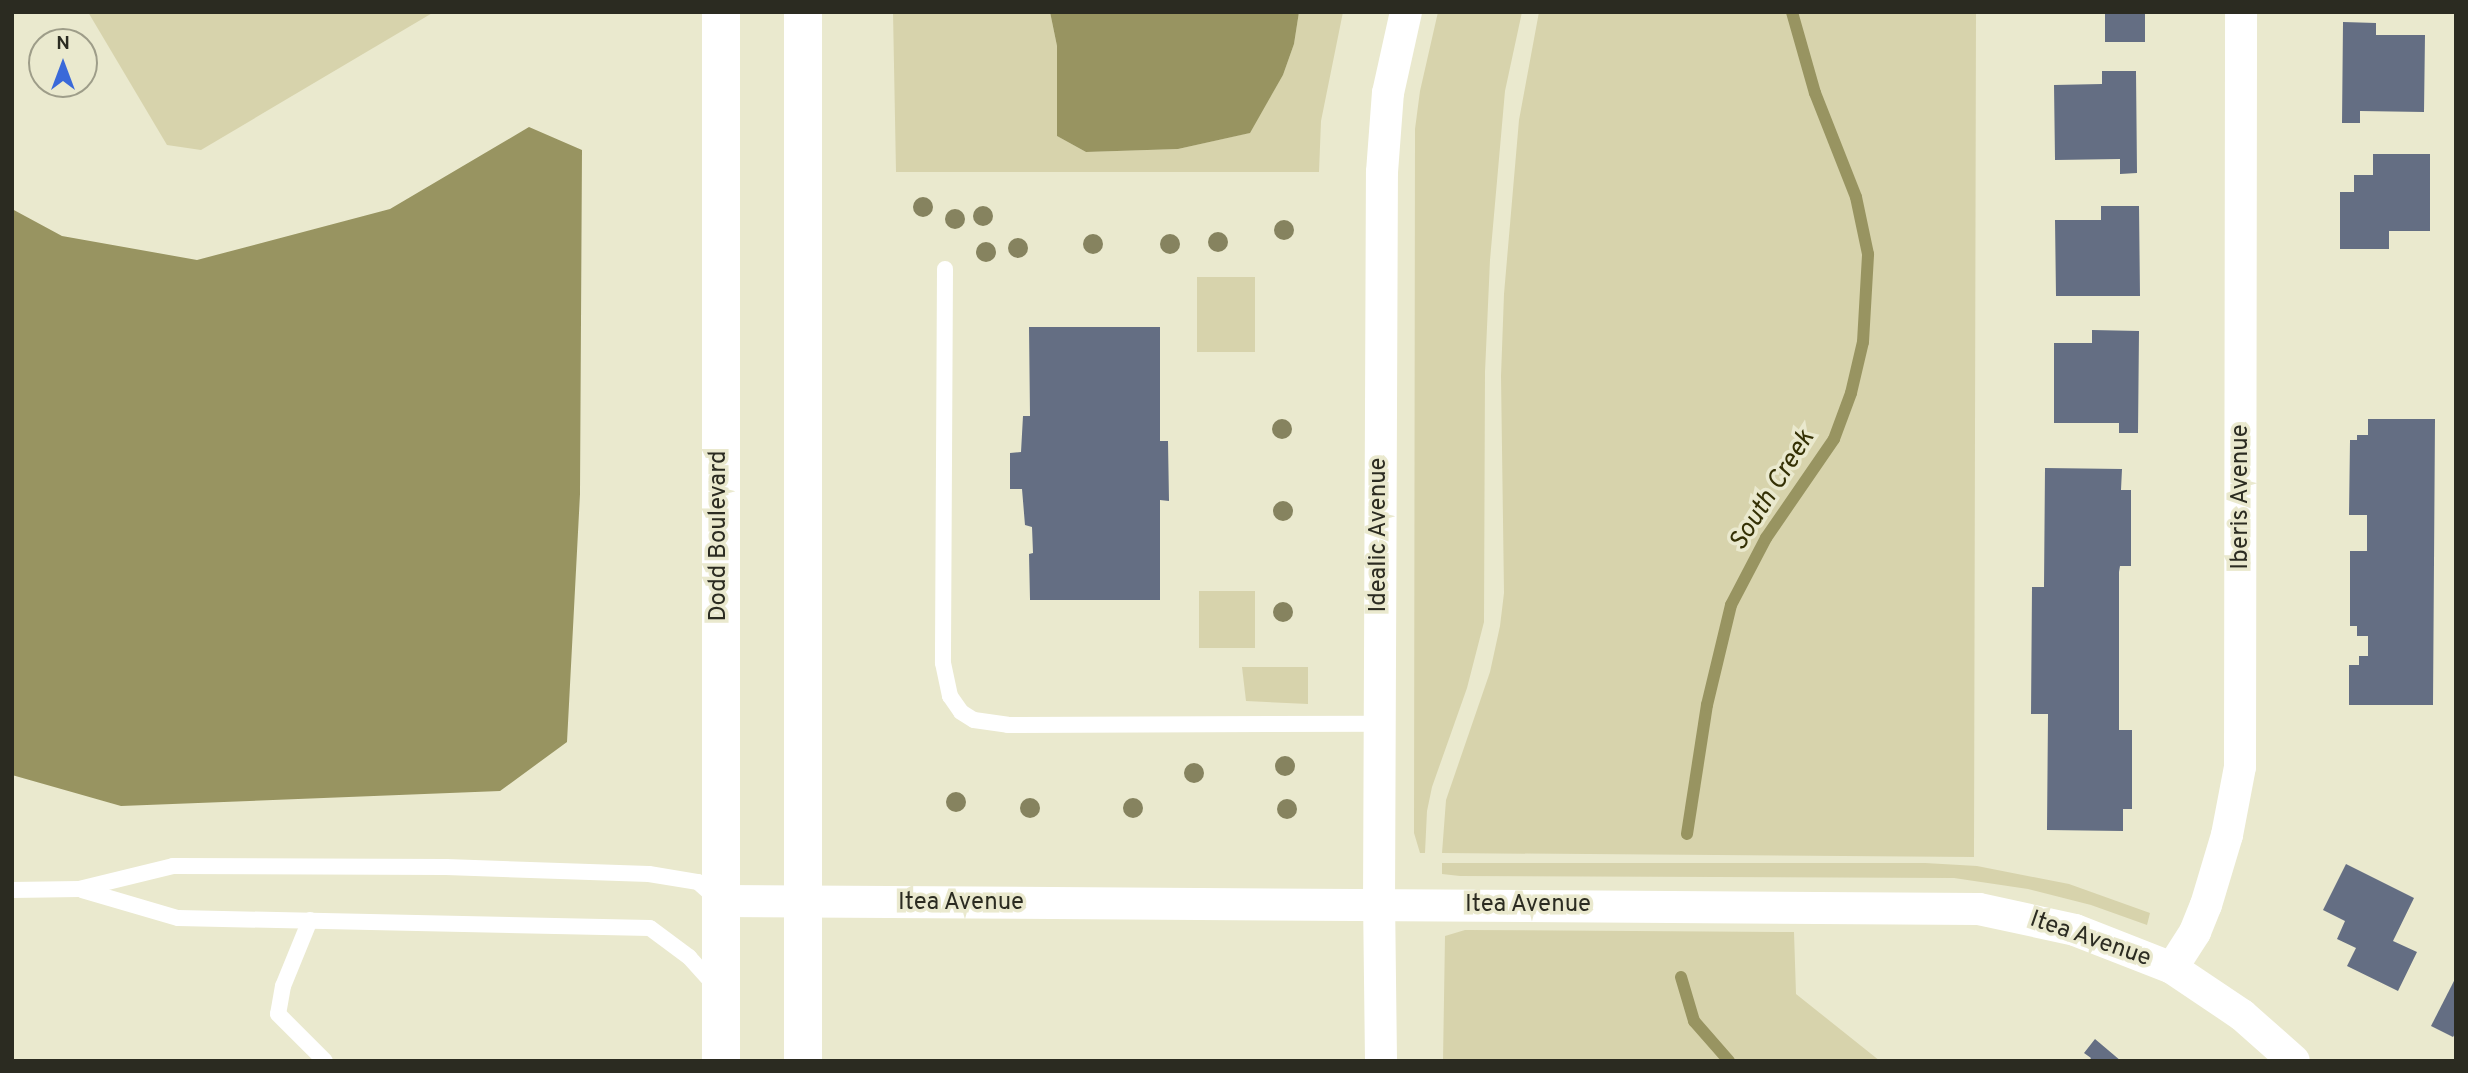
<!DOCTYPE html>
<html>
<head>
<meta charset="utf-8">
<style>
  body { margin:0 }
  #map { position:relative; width:2468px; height:1073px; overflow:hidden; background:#eae9ce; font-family:Overpass,sans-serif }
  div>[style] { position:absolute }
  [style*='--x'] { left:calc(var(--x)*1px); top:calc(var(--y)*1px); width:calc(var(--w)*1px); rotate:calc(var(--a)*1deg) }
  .green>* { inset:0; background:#d7d3ac; transform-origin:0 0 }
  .water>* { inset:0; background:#989461 }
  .stream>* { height:12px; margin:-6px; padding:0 6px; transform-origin:6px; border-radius:6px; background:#989461 }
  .building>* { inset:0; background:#646e83; transform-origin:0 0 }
  .service>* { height:16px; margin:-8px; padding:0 8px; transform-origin:8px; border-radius:8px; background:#fff }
  .minor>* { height:32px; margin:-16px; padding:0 16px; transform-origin:16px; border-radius:16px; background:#fff }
  .secondary>* { height:38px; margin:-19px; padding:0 19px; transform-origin:19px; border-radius:19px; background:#fff }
  .trees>* { width:20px; height:20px; margin:-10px; border-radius:50%; background:#86835f }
  span { translate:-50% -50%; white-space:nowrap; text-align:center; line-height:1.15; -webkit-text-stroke:7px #eae9ce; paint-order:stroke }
  .street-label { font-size:24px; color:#2b2b21 }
  .water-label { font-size:26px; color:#343004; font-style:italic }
  .frame { position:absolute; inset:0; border:14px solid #2b2b21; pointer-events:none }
  .north { position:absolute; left:28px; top:28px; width:70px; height:70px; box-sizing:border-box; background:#eae9ce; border:2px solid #9e9d89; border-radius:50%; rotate:0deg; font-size:19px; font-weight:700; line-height:28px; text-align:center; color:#2b2b21 }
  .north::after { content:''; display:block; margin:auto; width:24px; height:32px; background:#3a69d9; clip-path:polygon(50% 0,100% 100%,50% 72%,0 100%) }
</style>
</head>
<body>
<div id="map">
  <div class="green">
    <i style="clip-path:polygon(88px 12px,434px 12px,201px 150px,167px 145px)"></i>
    <i style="clip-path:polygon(893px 12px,1050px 12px,1057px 46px,1057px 136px,1086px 152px,1178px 149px,1249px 133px,1283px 75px,1294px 44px,1299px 12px,1343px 12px,1321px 121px,1319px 172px,896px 172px)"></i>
    <i style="clip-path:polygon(1438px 12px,1522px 12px,1505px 91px,1490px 260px,1485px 372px,1484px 622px,1467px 688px,1432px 787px,1427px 811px,1425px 853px,1420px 853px,1414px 833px,1415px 129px,1420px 91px)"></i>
    <i style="clip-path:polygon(1539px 12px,1976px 12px,1974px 857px,1442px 853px,1446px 800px,1490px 672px,1500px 626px,1504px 593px,1501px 376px,1504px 294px,1519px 120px)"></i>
    <i style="left:1197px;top:277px;width:58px;height:75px"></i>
    <i style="left:1199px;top:591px;width:56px;height:57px"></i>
    <i style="clip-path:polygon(1242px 667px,1308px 667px,1308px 704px,1246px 701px)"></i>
    <i style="clip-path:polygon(1442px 863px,1925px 863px,1977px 866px,2069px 884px,2150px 913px,2147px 925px,2091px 905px,2028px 889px,1954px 878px,1460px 876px,1442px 874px)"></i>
    <i style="clip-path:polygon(1465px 930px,1794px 932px,1796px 994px,1880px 1061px,1443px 1061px,1445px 936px)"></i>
  </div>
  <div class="water">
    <i style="clip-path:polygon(1050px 12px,1299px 12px,1294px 44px,1283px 75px,1250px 133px,1178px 149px,1086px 152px,1057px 136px,1057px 46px)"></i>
    <i style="clip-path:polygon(529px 127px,582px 150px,580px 494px,567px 742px,500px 791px,121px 806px,12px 775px,12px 209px,62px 236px,197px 260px,390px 209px)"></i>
  </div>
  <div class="stream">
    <i style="--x:1687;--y:834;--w:131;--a:-81.2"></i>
    <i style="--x:1707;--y:705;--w:103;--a:-76.5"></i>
    <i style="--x:1731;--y:605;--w:76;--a:-62.4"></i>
    <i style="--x:1766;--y:538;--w:120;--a:-55.5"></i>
    <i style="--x:1834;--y:439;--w:49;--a:-69.7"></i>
    <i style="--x:1851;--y:393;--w:52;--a:-76.8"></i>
    <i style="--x:1863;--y:342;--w:88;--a:-86.7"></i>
    <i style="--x:1868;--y:254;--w:58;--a:-101.9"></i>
    <i style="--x:1856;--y:197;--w:112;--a:-111.5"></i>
    <i style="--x:1815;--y:93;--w:84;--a:-105.9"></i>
    <i style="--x:1681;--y:977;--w:46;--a:73.5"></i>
    <i style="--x:1694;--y:1021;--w:53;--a:48.8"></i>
  </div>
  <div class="building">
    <i style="left:2105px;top:12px;width:40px;height:30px"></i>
    <i style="clip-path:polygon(2343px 22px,2376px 23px,2376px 35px,2425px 35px,2424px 112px,2360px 111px,2360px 123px,2342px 123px)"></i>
    <i style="clip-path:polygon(2102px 71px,2136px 71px,2137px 173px,2120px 174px,2120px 159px,2055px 160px,2054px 85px,2102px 84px)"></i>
    <i style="clip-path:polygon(2373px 154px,2430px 154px,2430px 231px,2389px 231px,2389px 249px,2340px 249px,2340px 192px,2354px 192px,2354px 175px,2373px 175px)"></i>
    <i style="clip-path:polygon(2101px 206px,2139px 206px,2140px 296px,2056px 296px,2055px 220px,2101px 220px)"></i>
    <i style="clip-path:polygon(1029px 327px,1160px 327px,1160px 441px,1168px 441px,1169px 501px,1160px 500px,1160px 600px,1030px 600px,1029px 554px,1033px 553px,1032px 527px,1025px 525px,1022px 489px,1010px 489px,1010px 453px,1021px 452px,1023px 416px,1030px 416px)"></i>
    <i style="clip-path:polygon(2092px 330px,2139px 331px,2138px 433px,2119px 433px,2119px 423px,2054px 423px,2054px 343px,2092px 343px)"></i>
    <i style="clip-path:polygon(2368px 419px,2435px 419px,2433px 705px,2349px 705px,2349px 665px,2359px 665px,2359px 656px,2368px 656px,2368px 636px,2357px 636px,2357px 626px,2350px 626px,2350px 551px,2367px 551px,2367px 515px,2349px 515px,2350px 440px,2357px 440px,2357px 435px,2368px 435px)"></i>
    <i style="clip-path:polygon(2045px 468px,2122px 469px,2121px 490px,2131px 490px,2131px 566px,2120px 566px,2119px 572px,2119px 730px,2132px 730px,2132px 809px,2123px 809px,2123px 831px,2047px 830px,2048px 714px,2031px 714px,2032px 587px,2044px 587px)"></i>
    <i style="clip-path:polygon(2346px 864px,2414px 898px,2393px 941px,2417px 952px,2398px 991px,2347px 966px,2356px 948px,2337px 939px,2345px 921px,2323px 910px)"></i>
    <i style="clip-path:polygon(2456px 977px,2456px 1032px,2453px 1037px,2431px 1026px)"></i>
    <i style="clip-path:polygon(2095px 1039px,2121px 1061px,2089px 1061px,2091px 1058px,2084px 1053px)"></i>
  </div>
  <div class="service">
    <i style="--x:945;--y:269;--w:394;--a:90.3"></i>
    <i style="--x:943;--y:663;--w:34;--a:78"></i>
    <i style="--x:950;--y:696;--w:19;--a:55"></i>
    <i style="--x:961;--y:712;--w:15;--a:32"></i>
    <i style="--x:974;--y:720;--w:34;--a:8"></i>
    <i style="--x:1008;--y:725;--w:372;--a:-0.2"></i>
    <i style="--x:12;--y:890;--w:67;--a:-0.9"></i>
    <i style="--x:79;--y:889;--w:97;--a:-13.7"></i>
    <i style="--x:173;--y:866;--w:273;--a:0.2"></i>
    <i style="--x:446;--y:867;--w:203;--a:2"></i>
    <i style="--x:649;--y:874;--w:50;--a:9.3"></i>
    <i style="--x:698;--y:882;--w:24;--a:42"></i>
    <i style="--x:82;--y:890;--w:100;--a:16.3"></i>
    <i style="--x:178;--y:918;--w:472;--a:1.2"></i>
    <i style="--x:650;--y:928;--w:49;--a:36.6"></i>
    <i style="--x:689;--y:957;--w:39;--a:48"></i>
    <i style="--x:310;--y:920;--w:71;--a:112.2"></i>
    <i style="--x:283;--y:986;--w:28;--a:100"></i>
    <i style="--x:278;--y:1014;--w:66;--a:45"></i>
  </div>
  <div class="minor">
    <i style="--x:721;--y:901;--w:1258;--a:0.36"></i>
    <i style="--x:1979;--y:909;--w:98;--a:12.3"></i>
    <i style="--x:2075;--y:930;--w:104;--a:21.4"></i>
    <i style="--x:2172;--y:968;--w:84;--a:33.9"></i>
    <i style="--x:2242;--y:1015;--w:69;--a:41.5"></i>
    <i style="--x:2172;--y:968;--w:43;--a:-57.4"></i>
    <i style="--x:2195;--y:932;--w:29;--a:-68"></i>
    <i style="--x:2206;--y:905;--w:73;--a:-73.3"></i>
    <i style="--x:2227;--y:835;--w:69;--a:-79.2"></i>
    <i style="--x:2240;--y:767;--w:755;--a:-89.92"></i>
    <i style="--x:1381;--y:1061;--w:154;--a:-90.7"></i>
    <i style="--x:1379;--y:907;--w:735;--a:-89.77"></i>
    <i style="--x:1382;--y:172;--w:79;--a:-85.7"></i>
    <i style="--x:1388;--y:93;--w:83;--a:-77.5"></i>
  </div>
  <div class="secondary">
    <i style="--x:721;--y:1061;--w:1049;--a:-90"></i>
    <i style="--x:803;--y:1061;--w:1049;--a:-90"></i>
  </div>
  <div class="trees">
    <i style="left:923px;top:207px"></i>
    <i style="left:983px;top:216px"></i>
    <i style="left:955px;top:219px"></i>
    <i style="left:1284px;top:230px"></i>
    <i style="left:1218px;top:242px"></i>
    <i style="left:1093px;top:244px"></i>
    <i style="left:1170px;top:244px"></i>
    <i style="left:1018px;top:248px"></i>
    <i style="left:986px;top:252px"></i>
    <i style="left:1282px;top:429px"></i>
    <i style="left:1283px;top:511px"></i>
    <i style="left:1283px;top:612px"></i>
    <i style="left:1285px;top:766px"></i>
    <i style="left:1194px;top:773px"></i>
    <i style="left:956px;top:802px"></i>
    <i style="left:1030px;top:808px"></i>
    <i style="left:1133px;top:808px"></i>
    <i style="left:1287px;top:809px"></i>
  </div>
  <div class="street-label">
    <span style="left:2242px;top:497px;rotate:-90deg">Iberis Avenue</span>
    <span style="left:1380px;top:535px;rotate:-90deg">Idealic Avenue</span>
    <span style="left:720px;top:536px;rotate:-90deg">Dodd Boulevard</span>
    <span style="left:961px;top:904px">Itea Avenue</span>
    <span style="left:1528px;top:906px">Itea Avenue</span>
    <span style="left:2090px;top:940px;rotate:19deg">Itea Avenue</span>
  </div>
  <div class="water-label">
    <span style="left:1773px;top:491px;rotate:-58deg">South Creek</span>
  </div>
  <div class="frame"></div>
  <div class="north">N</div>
</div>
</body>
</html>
